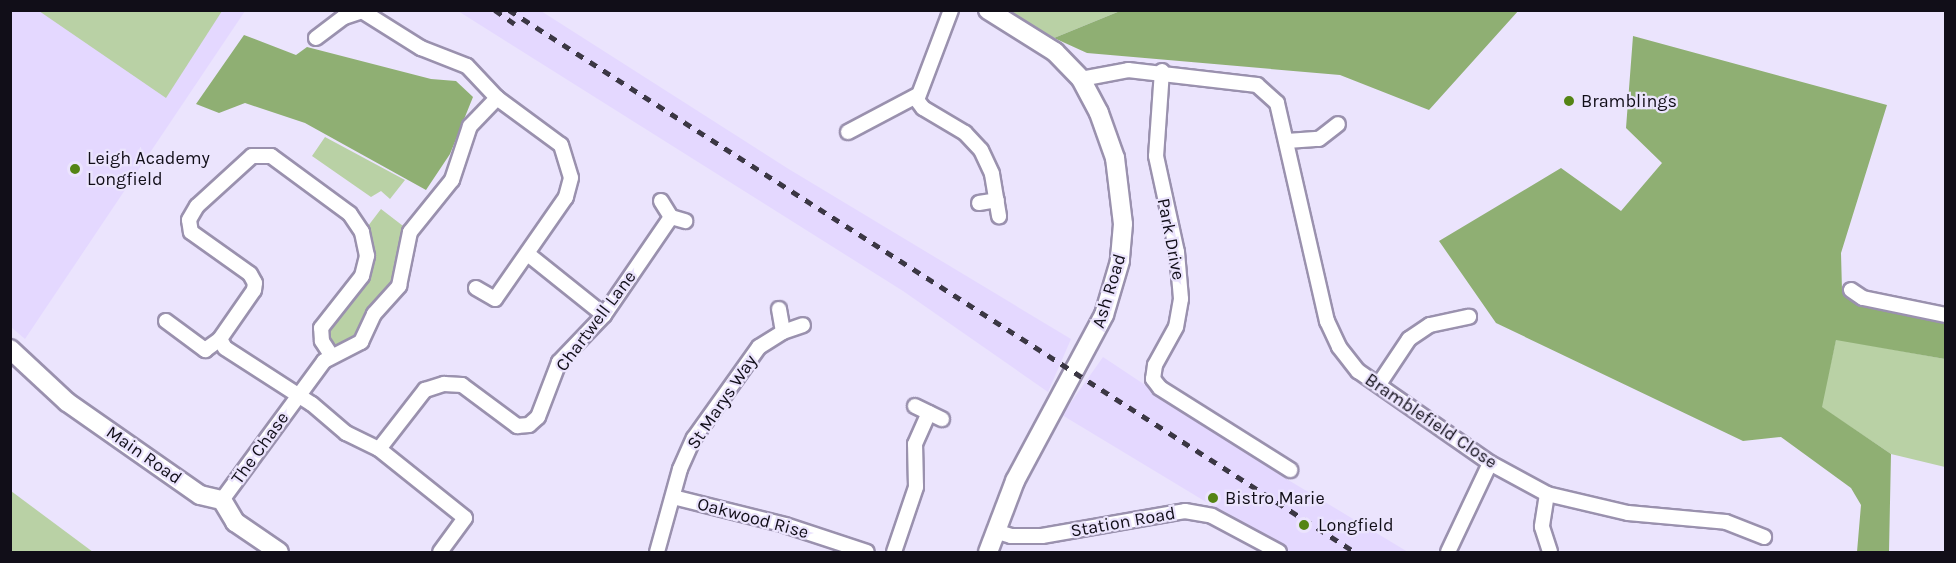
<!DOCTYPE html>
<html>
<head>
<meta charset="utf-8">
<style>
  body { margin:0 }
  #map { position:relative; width:1956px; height:563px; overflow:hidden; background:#ebe4fd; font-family:Karla,sans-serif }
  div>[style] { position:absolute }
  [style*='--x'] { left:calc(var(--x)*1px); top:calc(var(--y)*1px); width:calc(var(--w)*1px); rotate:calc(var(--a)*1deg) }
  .built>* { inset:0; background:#e4d8ff }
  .green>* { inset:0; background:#b9d1a5 }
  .forest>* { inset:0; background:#8faf73 }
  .roads { filter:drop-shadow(2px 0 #9a91ae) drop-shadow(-2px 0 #9a91ae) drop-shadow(0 2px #9a91ae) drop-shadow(0 -2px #9a91ae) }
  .street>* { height:14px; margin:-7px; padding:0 7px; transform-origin:7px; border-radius:7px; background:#fff }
  .secondary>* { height:18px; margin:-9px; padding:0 9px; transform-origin:9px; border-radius:9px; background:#fff }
  .rail>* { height:4.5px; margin-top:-2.25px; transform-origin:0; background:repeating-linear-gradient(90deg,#3b3744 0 8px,transparent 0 16px) }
  .dots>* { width:16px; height:16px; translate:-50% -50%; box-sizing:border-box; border:3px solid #ebe4fd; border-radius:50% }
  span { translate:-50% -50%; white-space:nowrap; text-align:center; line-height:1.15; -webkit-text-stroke:4.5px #ebe4fd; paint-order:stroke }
  .poi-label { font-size:18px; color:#110e18 }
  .left { translate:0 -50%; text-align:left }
  .street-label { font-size:18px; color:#110e18 }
  .frame { position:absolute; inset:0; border:12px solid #110e18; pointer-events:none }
</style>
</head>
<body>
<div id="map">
  <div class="built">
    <i style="clip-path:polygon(11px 11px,245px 11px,25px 339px,11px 327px)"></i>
    <i style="clip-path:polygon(458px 11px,541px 11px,787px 168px,1071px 339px,1048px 392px,903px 291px)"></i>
    <i style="clip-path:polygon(1103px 357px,1285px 478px,1408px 552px,1289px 552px,1062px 415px)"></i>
  </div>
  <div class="green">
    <i style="clip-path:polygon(39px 11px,222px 11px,166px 98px)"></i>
    <i style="clip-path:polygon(1005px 11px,1120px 11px,1054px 38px)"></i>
    <i style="clip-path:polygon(325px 137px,405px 180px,390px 199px,381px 191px,371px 197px,312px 156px)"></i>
    <i style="clip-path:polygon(381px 209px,407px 229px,398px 247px,395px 281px,371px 307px,357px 339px,352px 343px,333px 345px,325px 330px,360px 289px,365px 230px)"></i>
    <i style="clip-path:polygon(1836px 339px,1945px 359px,1945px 467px,1891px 454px,1821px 407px)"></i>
    <i style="clip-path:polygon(10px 491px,11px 491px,93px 552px,11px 552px)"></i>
  </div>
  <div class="forest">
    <i style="clip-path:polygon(1519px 10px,1429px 110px,1340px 75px,1087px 53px,1054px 38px,1120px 11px)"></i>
    <i style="clip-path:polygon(244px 35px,296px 55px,307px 47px,431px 79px,456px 81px,473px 97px,450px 154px,426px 190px,305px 123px,245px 103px,219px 113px,196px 104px)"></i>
    <i style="clip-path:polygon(1633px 36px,1887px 105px,1841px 253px,1842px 290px,1859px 303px,1945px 323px,1945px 359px,1836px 340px,1822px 407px,1891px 454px,1889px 552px,1857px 552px,1861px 505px,1851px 488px,1781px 437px,1743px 441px,1496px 323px,1439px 241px,1561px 168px,1621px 211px,1662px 163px,1626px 128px)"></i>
  </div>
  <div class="roads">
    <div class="street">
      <i style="--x:951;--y:10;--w:96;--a:110.7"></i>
      <i style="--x:917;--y:100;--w:10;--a:53"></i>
      <i style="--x:923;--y:108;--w:49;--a:30.8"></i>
      <i style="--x:965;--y:133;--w:23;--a:47"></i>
      <i style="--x:981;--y:150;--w:26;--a:65"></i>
      <i style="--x:992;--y:174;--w:43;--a:80.5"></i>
      <i style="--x:316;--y:38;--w:35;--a:-37"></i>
      <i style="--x:344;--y:17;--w:19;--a:-18"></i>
      <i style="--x:362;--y:11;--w:70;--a:32.1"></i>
      <i style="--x:421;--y:48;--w:49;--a:21.4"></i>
      <i style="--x:467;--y:66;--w:44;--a:46.8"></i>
      <i style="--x:497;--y:98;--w:79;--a:36.3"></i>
      <i style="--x:561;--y:145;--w:34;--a:73"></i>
      <i style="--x:571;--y:178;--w:20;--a:105"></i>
      <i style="--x:566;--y:197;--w:124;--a:124.8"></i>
      <i style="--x:495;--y:299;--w:22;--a:-150"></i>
      <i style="--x:1162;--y:71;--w:85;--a:94"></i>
      <i style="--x:1156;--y:156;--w:98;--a:77.7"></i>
      <i style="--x:1177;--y:252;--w:47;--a:85.1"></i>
      <i style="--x:1181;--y:299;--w:28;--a:100"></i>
      <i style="--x:1176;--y:327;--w:43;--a:118.9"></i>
      <i style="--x:1155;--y:365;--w:14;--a:98"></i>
      <i style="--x:1153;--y:379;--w:11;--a:52"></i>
      <i style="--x:1160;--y:388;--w:154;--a:32.2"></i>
      <i style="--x:1081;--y:79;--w:48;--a:-10.8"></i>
      <i style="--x:1128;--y:70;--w:130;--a:6.6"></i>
      <i style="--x:1257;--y:85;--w:27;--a:42"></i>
      <i style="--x:1277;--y:103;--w:224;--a:77.1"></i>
      <i style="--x:1327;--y:321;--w:29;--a:65"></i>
      <i style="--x:1339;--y:347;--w:31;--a:52"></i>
      <i style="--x:1358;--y:371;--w:161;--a:34.9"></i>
      <i style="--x:1490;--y:463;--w:65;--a:28.5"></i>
      <i style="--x:1547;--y:494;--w:83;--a:13.2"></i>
      <i style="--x:1628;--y:513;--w:98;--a:5.2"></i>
      <i style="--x:1726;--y:522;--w:41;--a:21.5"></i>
      <i style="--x:848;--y:132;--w:77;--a:-27.9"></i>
      <i style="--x:1287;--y:141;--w:32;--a:-4"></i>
      <i style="--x:1319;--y:139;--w:24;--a:-38"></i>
      <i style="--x:661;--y:201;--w:19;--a:58"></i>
      <i style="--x:671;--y:217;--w:15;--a:16"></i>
      <i style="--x:979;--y:203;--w:18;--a:-9"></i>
      <i style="--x:529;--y:255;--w:96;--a:38.7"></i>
      <i style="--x:1851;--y:290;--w:14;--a:34"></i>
      <i style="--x:1863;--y:298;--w:85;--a:11.6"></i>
      <i style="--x:779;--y:309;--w:23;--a:80"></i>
      <i style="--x:166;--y:321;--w:49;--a:36.6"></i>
      <i style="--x:205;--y:350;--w:19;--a:-36"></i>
      <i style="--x:331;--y:355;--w:17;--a:-123"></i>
      <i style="--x:322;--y:341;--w:13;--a:-94"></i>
      <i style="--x:321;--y:328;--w:66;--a:-51.7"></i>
      <i style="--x:362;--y:276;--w:21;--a:-76"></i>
      <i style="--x:367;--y:256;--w:25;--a:-102"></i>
      <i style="--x:362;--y:232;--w:22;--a:-124"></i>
      <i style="--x:350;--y:214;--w:98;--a:-143.7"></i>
      <i style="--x:271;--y:156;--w:19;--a:180"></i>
      <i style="--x:252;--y:156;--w:74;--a:137.7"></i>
      <i style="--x:197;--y:206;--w:16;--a:120"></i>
      <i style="--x:189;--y:220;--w:12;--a:81"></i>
      <i style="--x:191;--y:232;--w:72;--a:35.4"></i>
      <i style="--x:250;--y:274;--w:10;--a:61"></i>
      <i style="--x:255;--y:283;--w:7;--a:98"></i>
      <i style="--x:254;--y:290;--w:60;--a:124.8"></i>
      <i style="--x:220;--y:339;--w:10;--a:61"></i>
      <i style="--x:225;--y:348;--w:103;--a:32.8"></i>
      <i style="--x:312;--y:404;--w:45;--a:40.5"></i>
      <i style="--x:346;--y:433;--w:37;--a:26"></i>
      <i style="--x:379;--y:449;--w:110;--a:38.7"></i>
      <i style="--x:465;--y:518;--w:42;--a:126.3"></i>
      <i style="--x:1379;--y:384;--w:54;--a:-56.3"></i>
      <i style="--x:1409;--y:339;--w:25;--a:-34"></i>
      <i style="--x:1430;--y:325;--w:40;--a:-12"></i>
      <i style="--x:915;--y:406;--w:30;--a:26"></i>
      <i style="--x:379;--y:449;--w:75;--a:-52.1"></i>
      <i style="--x:425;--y:390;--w:20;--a:-18"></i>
      <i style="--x:444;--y:384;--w:18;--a:3"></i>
      <i style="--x:462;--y:385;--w:69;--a:36.7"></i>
      <i style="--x:517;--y:426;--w:12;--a:-5"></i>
      <i style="--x:529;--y:425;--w:12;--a:-42"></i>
      <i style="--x:538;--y:417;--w:59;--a:-69.1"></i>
      <i style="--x:559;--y:362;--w:65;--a:-46.2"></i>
      <i style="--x:604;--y:315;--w:119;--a:-55.6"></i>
      <i style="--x:1547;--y:494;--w:33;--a:99"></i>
      <i style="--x:1542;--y:527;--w:26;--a:72"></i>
      <i style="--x:673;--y:497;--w:115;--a:14"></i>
      <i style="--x:785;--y:525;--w:86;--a:18.2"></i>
      <i style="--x:222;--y:500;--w:172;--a:-53.7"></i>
      <i style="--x:324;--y:361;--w:42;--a:-27.2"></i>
      <i style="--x:361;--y:342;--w:31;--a:-65"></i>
      <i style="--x:374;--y:314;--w:38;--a:-48"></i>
      <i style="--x:399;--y:286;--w:55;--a:-78.5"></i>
      <i style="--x:410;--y:232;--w:67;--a:-51.1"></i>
      <i style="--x:452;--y:180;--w:57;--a:-71.6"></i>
      <i style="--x:470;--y:126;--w:39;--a:-46"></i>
      <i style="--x:995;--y:531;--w:17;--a:17"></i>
      <i style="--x:1011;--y:536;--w:31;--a:0"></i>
      <i style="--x:1042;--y:536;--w:145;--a:-9.9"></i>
      <i style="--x:1185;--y:511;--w:27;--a:10"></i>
      <i style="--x:1212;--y:516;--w:76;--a:28.2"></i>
      <i style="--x:657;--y:552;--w:86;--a:-74.5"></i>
      <i style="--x:680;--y:469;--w:34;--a:-66"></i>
      <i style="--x:694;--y:438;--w:112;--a:-54.5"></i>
      <i style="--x:759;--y:347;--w:28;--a:-32"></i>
      <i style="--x:783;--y:332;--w:21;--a:-19"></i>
      <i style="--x:894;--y:552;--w:69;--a:-71.3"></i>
      <i style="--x:916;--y:487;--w:43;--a:-91.3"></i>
      <i style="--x:915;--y:444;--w:34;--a:-66"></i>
      <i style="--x:1448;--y:552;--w:98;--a:-64.7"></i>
    </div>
    <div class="secondary">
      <i style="--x:988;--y:10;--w:79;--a:32.1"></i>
      <i style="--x:1055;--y:52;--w:37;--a:46"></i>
      <i style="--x:1081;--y:79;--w:38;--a:62"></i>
      <i style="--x:1099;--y:113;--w:48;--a:70.4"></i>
      <i style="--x:1115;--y:158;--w:66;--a:83.1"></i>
      <i style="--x:1123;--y:224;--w:37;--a:95"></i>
      <i style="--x:1120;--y:261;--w:56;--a:106.5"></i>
      <i style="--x:1104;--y:315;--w:188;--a:118.2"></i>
      <i style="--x:1015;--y:481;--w:76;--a:110.8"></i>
      <i style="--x:10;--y:349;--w:78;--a:42.9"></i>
      <i style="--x:67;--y:402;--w:162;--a:35"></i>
      <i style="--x:200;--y:495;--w:23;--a:13"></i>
      <i style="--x:222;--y:500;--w:26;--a:59"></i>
      <i style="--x:235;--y:522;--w:53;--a:34.3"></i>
    </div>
  </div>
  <div class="rail">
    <i style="--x:495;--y:10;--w:24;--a:35"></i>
    <i style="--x:509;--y:10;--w:1005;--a:32.65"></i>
  </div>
  <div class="dots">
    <i style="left:1569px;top:101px;background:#548414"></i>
    <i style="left:75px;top:169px;background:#548414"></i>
    <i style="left:1213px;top:498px;background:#548414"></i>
    <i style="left:1304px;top:525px;background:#548414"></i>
  </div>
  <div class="poi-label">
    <span class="left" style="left:1581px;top:101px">Bramblings</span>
    <span class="left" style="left:87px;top:169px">Leigh Academy<br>Longfield</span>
    <span class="left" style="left:1225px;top:498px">Bistro Marie</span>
    <span class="left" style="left:1318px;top:525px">Longfield</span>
  </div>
  <div class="street-label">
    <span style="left:1171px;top:239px;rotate:79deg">Park Drive</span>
    <span style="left:1109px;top:291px;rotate:-73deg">Ash Road</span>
    <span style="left:596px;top:321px;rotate:-53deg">Chartwell Lane</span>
    <span style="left:722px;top:402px;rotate:-56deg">St Marys Way</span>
    <span style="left:1431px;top:421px;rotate:34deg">Bramblefield Close</span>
    <span style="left:260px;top:448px;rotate:-54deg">The Chase</span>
    <span style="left:144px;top:455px;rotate:35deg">Main Road</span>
    <span style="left:753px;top:518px;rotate:15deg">Oakwood Rise</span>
    <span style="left:1123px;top:522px;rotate:-10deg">Station Road</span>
  </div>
  <div class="frame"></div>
</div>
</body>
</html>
